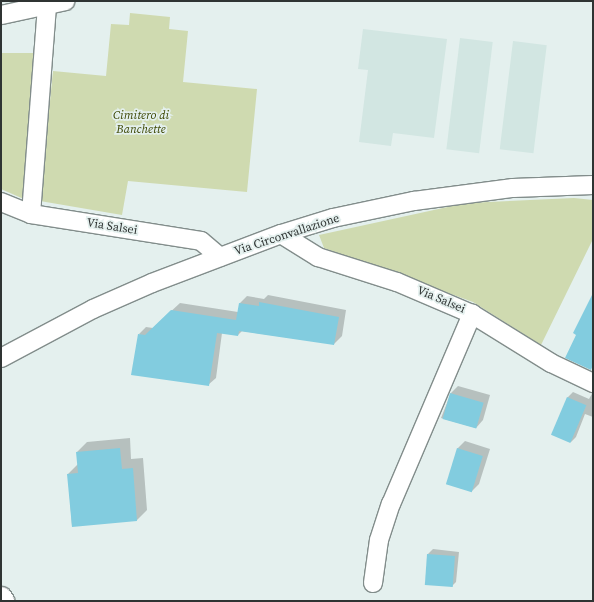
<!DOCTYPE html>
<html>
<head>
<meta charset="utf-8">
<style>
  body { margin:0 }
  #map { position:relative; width:594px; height:602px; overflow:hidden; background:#e4f0ee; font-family:"Source Serif 4",serif }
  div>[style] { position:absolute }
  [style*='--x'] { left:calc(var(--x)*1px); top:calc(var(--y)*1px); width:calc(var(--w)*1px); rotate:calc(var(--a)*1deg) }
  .built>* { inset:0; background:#d2e6e2; transform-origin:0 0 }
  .green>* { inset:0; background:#cfdab0 }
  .shadow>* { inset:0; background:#0003 }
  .building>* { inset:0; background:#82ccdf; transform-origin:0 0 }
  .roads { filter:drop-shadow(1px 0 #828d8b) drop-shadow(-1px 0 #828d8b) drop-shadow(0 1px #828d8b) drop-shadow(0 -1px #828d8b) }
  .street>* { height:18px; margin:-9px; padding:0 9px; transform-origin:9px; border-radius:9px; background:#fff }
  .secondary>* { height:22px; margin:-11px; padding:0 11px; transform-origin:11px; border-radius:11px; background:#fff }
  span { translate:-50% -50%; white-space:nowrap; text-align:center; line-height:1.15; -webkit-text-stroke:3.5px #e4f0ee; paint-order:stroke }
  .park-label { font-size:12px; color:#3b4601; font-style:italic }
  .street-label { font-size:12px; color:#2f3433 }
  .frame { position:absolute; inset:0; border:2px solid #2f3433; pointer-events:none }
</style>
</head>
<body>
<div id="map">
  <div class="built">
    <i style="clip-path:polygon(363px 29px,447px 39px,434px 138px,393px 133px,391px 146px,359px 142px,368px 70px,358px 69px)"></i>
    <i style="left:460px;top:38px;width:33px;height:112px;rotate:7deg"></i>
    <i style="left:513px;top:41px;width:34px;height:109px;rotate:7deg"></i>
  </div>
  <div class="green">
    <i style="clip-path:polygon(130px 13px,170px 17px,169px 29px,188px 31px,183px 82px,257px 89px,247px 192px,128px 181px,122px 215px,40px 201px,53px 71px,106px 76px,111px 24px,129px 25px)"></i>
    <i style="clip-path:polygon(1px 53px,35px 53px,26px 200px,1px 189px)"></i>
    <i style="clip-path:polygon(574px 198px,593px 200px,593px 239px,541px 345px,473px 302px,324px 248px,319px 235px,466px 203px)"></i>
  </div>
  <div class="shadow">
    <i style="clip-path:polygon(268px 295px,346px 310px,342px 336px,334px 344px,242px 331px,238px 335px,222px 333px,216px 378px,208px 385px,139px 334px,146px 327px,153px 328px,180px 303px,238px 312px,240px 303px,247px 296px,264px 299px)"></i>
    <i style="clip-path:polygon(458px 386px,490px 395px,483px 420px,476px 428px,441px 418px,451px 393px)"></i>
    <i style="clip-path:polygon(573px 392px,589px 399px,593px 392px,593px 417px,585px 414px,576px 437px,571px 442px,553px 434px,568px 397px)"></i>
    <i style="clip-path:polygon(130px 438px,131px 459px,143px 458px,147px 510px,137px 520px,72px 526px,68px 474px,78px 464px,77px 452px,87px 442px)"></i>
    <i style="clip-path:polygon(465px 441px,490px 449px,479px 484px,471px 492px,457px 449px)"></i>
    <i style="clip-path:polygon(433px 549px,459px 552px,456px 582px,451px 587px,428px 554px)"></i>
  </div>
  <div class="building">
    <i style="clip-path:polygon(593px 293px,593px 365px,591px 370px,565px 358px,576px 335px,573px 333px)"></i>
    <i style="clip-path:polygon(259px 302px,339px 317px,334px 345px,239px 331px,238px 336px,217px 333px,209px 386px,131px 375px,138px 334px,145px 335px,171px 310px,236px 320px,239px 303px,259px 306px)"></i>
    <i style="left:450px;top:393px;width:35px;height:27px;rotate:16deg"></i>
    <i style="left:567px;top:397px;width:21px;height:41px;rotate:23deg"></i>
    <i style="clip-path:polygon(120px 448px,122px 469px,133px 468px,137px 521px,72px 527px,67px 474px,78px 473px,76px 452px)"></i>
    <i style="left:457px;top:448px;width:27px;height:38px;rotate:17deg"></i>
    <i style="left:427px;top:554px;width:28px;height:31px;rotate:4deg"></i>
  </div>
  <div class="roads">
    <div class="street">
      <i style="--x:1;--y:15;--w:66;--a:-12.2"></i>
      <i style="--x:1;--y:202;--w:32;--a:22"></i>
      <i style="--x:31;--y:214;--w:172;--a:9"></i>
      <i style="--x:201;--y:241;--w:25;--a:40"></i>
      <i style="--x:31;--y:214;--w:210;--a:-85.6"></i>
      <i style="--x:281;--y:234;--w:44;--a:31.9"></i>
      <i style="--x:318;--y:257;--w:83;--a:17.6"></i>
      <i style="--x:397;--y:282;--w:82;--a:23.1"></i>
      <i style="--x:472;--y:314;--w:93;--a:31.8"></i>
      <i style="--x:551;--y:363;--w:47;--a:25.5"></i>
      <i style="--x:1;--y:358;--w:104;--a:-28"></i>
      <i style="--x:93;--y:309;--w:64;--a:-23.8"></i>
      <i style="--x:152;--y:283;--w:138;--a:-20.8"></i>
      <i style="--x:281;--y:234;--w:54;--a:-17.1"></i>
      <i style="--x:333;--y:218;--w:83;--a:-11.9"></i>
      <i style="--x:414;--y:201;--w:100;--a:-7.5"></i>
      <i style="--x:513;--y:188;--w:80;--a:-2.1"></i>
      <i style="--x:373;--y:583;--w:43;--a:-82.1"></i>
      <i style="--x:379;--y:540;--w:38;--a:-72"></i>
      <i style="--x:391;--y:504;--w:207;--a:-66.9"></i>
    </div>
    <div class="secondary">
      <i style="--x:1;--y:598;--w:4;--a:56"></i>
    </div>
  </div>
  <div class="park-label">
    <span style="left:141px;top:123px">Cimitero di<br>Banchette</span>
  </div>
  <div class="street-label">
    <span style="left:112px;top:227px;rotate:9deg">Via Salsei</span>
    <span style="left:287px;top:235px;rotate:-18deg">Via Circonvallazione</span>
    <span style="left:441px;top:300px;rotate:23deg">Via Salsei</span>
  </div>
  <div class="frame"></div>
</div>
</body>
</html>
